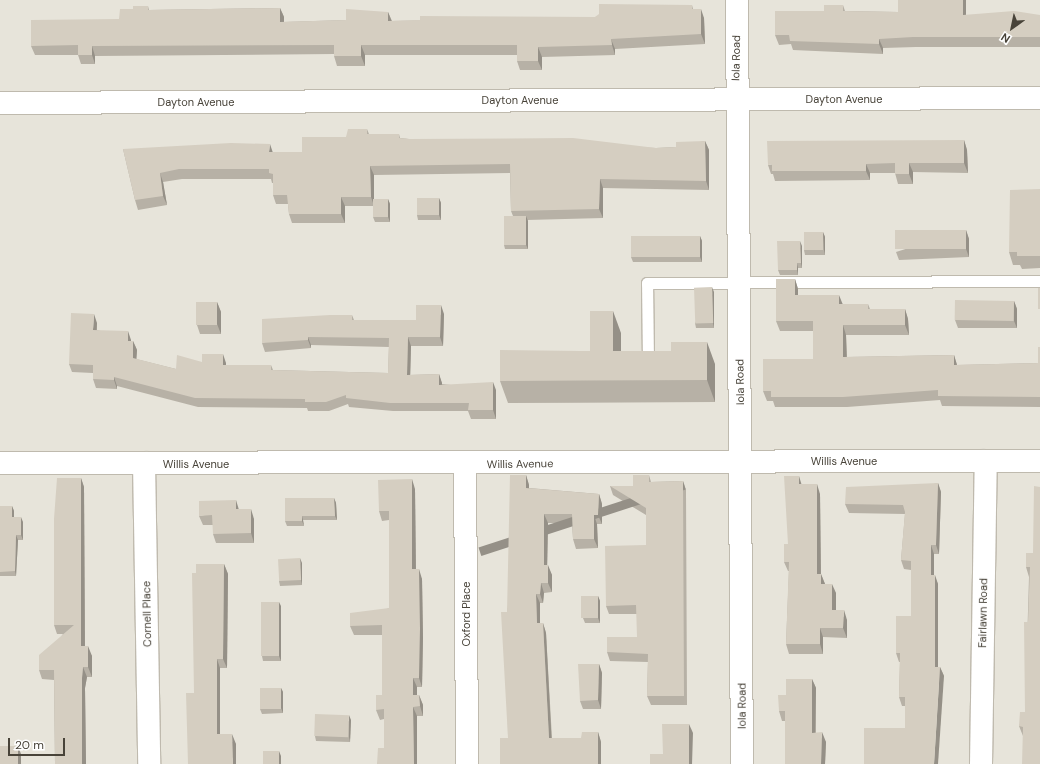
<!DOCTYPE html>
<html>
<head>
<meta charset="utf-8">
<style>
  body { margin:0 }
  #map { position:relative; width:1040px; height:764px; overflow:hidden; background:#f4f2eb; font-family:"DM Sans",sans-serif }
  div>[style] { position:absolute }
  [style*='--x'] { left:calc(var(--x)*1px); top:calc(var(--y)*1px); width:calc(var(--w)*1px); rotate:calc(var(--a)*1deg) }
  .residential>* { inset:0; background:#e7e4da; transform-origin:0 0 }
  .roads { filter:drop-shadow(1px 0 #bfbaae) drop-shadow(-1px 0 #bfbaae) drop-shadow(0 1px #bfbaae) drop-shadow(0 -1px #bfbaae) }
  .lane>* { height:11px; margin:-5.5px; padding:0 5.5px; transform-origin:5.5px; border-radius:5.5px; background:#fff }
  .street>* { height:22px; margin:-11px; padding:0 11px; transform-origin:11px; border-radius:11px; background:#fff }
  .wall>* { inset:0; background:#b7b1a6 }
  .shaded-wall>* { inset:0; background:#959087; transform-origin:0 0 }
  .building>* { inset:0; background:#d5cec1; transform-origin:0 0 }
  span { translate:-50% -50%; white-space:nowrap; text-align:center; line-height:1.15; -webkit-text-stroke:3.5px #fff; paint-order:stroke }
  .street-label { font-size:11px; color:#484339 }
  .north { position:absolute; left:992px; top:8px; width:40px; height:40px; -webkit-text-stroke:3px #fff; paint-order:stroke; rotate:213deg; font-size:11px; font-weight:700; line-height:16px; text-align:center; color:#484339 }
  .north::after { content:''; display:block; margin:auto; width:14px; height:18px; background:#484339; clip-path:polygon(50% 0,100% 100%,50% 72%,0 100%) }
  .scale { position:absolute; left:8px; top:738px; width:57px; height:18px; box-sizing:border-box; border:2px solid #484339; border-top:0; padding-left:5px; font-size:12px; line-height:14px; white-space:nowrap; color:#484339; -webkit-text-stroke:3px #fff; paint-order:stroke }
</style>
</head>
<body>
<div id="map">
  <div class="residential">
    <i style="left:0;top:0;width:1040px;height:454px"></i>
    <i style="left:1040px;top:469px;width:295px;height:1040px;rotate:90deg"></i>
  </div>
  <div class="roads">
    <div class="lane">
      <i style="--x:648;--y:361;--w:78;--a:-90.7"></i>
      <i style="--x:647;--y:283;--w:393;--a:-0.3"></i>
    </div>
    <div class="street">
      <i style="--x:737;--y:0;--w:764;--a:89.63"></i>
      <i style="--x:0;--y:103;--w:1040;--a:-0.28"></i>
      <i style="--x:0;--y:463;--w:1040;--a:-0.11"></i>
      <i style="--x:144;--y:463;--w:301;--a:89"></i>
      <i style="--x:465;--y:464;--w:300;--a:89.6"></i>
      <i style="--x:981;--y:764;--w:303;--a:-89.1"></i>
    </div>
  </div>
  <div class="wall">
    <i style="clip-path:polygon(898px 0,966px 0,966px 15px,1040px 15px,1040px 47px,916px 47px,883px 48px,883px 54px,793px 50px,791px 44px,779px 45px,775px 35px,824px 11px,843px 5px,845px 11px,898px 12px)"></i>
    <i style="clip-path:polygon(692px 5px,693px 9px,704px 18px,705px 44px,615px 49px,615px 55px,542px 57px,542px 70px,520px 70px,517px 61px,517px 55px,365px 55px,365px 66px,337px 66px,334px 56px,334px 54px,95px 56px,95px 64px,81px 64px,78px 55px,35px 55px,31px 46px,119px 19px,133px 9px,148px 6px,149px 10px,280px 8px,284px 17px,284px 22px,346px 20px,388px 12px,392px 21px,595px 17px)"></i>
    <i style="clip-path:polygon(367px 129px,369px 134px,399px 134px,400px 138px,409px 139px,656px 148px,676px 147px,705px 141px,709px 150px,709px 190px,603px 188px,603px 218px,527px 220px,528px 221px,528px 249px,505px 249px,504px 245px,513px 216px,511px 211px,510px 173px,374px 175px,374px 199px,388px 199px,390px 204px,390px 222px,375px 222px,373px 217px,373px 206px,345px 206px,345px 223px,292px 223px,289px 214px,288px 204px,276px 204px,273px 195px,273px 183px,272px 183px,271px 179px,182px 179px,163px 182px,167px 205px,138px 210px,135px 200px,123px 149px,272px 152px,302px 152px,346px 137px)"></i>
    <i style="clip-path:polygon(964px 140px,967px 150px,968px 173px,913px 172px,913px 184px,898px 184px,895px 173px,870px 173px,870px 180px,775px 181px,773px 174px,771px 174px,768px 165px)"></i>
    <i style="clip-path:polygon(1040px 189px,1040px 268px,1022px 269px,1020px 265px,1013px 265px,1009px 252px)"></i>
    <i style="clip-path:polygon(439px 198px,441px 203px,441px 220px,418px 220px,417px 215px)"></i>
    <i style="clip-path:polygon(966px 230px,969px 239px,969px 257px,899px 260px,896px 252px)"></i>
    <i style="clip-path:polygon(823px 232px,825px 237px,825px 255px,805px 255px,804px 250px)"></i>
    <i style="clip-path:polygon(700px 236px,702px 241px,702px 262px,633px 262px,631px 257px)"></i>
    <i style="clip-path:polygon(802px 246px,802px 268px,798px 268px,798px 275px,780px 275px,778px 270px)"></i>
    <i style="clip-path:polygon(795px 279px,798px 289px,798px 295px,843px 304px,868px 304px,870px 309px,905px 309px,908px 319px,909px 335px,846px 335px,847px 357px,954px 355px,957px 365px,1038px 363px,1040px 347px,1040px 407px,942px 406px,940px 400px,847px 407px,775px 407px,773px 401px,767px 401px,763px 391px,813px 359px,813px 331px,780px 331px,776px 321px)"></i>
    <i style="clip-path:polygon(714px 292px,714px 328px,696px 328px,695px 323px)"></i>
    <i style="clip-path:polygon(1014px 301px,1017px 309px,1017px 328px,958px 328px,955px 320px)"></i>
    <i style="clip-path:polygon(217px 302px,221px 312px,221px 334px,200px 334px,197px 325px)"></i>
    <i style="clip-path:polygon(444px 314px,443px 346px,411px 346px,410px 375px,439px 374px,442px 384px,496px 390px,496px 419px,471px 419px,468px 411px,393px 411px,349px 407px,348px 404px,329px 411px,308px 411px,307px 408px,198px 407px,117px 386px,117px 389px,96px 388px,93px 379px,93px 373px,72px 372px,69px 364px,97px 323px,97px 330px,131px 340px,131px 341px,133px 341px,137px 350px,136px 359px,176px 369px,202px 362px,226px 363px,226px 365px,271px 365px,273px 370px,388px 373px,389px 347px,311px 345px,311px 348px,265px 352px,262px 343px,352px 315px,354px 320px,416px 320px)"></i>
    <i style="clip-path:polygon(621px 333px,621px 351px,671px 351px,715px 364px,715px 402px,508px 403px,500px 381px,590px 351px)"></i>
    <i style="clip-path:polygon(526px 475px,529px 485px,529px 488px,599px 494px,602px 504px,602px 524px,597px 524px,598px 548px,576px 549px,573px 539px,572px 523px,548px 523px,547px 565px,552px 575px,552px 592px,544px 593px,543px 603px,540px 603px,540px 623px,543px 623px,546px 633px,552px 738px,581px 738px,598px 732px,601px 742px,601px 764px,500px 764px,508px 738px,507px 612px)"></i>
    <i style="clip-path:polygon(649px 475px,651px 482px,683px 481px,686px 490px,687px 705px,651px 705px,647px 696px,648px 662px,610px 661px,607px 652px,637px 637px,637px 614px,609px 614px,606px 606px,646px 545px,646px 515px,613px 495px,610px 486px,633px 486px)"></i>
    <i style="clip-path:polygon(81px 478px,84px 487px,85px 646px,92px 656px,92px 677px,87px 677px,85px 688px,86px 764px,55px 764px,54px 680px,42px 679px,39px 670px,63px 634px,57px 634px,54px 625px)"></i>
    <i style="clip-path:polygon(938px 483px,941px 492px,939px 554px,934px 554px,934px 575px,938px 584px,938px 667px,940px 667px,944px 676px,905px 728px,905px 706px,902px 706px,899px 697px,900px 662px,899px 662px,896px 653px,911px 616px,911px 570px,904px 569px,901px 560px,905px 514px,849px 513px,845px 504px)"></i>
    <i style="clip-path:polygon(802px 484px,820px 494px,821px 574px,825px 584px,836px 593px,836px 610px,847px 620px,847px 638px,823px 637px,823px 654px,789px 654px,786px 644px,789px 571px,788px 571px,784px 562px)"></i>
    <i style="clip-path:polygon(415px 489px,416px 569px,422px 579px,423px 638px,422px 687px,417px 687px,417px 695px,419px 695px,423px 705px,423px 716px,417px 716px,417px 764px,377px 764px,384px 748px,384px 719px,380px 720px,376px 710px,382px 695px,382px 635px,354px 635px,350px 626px,389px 608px,389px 520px,382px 521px,379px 511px)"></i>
    <i style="clip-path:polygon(334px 498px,336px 503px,337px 520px,303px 520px,304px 526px,287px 526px,285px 521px)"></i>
    <i style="clip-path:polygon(0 506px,12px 506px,14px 511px,14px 517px,23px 522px,23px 540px,18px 540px,16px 576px,0 576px)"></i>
    <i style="clip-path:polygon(239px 509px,254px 519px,254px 543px,216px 543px,213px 534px,213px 525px,203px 525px,199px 516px)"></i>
    <i style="clip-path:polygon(1033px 553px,1040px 764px,1023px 736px,1019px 726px,1025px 712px,1029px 577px,1026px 567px)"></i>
    <i style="clip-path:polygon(302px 563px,302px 585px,280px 586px,279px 581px)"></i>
    <i style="clip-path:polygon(224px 564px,228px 574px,227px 668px,220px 668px,220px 734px,236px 744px,236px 764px,194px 693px,196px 573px)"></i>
    <i style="clip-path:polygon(598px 596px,600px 601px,600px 623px,585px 623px,583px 618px)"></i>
    <i style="clip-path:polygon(281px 606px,281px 661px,263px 661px,262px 656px)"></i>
    <i style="clip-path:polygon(599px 664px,602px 673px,601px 709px,583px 709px,580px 701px)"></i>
    <i style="clip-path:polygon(812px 679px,816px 688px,816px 733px,826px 742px,825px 764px,785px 764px,785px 721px,782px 721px,779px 711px,786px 695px)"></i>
    <i style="clip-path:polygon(281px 688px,283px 692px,283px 713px,262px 714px,260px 709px)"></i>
    <i style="clip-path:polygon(351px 720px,350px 742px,316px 741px,315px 736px)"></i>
  </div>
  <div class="shaded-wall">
    <i style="clip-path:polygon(963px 0,966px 0,966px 25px,963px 15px)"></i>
    <i style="clip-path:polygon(280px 8px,284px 17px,284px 31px,280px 22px)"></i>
    <i style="clip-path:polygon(701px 9px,704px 18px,705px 44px,701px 34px)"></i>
    <i style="clip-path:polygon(388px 12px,392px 22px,388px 21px)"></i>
    <i style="clip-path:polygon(611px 39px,615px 49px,615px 55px,612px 45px)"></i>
    <i style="clip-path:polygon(879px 39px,883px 48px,883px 54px,879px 44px)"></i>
    <i style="clip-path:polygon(361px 45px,365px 55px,365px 66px,361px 56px)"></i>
    <i style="clip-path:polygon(92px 46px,95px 56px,95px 64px,92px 55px)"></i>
    <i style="clip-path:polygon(538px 47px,542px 57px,542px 70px,538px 61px)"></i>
    <i style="clip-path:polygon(964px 140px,967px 150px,968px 173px,964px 163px)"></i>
    <i style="clip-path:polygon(705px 141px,709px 150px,709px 190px,706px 181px)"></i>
    <i style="clip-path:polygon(270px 144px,273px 153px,269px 152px)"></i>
    <i style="clip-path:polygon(909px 163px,913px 172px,913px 184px,909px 174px)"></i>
    <i style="clip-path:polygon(866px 164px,870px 173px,870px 180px,866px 171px)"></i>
    <i style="clip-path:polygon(370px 166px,374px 175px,374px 206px,371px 197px)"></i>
    <i style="clip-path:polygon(160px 173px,163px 182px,167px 205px,163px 196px)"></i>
    <i style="clip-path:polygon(600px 179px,603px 188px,603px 218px,599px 209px)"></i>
    <i style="clip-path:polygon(341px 197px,345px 206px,345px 223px,341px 214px)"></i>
    <i style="clip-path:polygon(439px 198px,441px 203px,441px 220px,439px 215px)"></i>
    <i style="clip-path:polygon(388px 199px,390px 204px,390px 222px,388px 217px)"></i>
    <i style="clip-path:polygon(526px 216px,528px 221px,528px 249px,526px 245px)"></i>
    <i style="clip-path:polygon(966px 230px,969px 239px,969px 257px,966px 249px)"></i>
    <i style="clip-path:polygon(823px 232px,825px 237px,825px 255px,824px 250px)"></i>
    <i style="clip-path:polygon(700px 236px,702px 241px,702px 262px,700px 257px)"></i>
    <i style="clip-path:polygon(800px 241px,802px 246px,802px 268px,801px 263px)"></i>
    <i style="clip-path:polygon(797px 263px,798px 268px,798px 275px,797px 270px)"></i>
    <i style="clip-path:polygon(795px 279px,798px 289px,798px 305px,795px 295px)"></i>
    <i style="clip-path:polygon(712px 287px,714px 292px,714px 328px,713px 323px)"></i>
    <i style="clip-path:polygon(839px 295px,843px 305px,839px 304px)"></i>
    <i style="clip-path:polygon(1014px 301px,1017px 309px,1017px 328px,1014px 321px)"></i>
    <i style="clip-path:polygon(217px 302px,221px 312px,221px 334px,217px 324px)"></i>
    <i style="clip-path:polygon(441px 305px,444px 314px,443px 346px,440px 337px)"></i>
    <i style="clip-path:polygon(905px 309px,908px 319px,909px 335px,905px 325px)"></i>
    <i style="clip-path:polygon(613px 311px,621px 333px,621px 373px,613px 351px)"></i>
    <i style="clip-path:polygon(94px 314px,97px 323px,96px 338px,93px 330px)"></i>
    <i style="clip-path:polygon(843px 325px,846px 335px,847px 367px,843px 357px)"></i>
    <i style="clip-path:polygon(128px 331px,131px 340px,131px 349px,128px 341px)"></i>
    <i style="clip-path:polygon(308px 337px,311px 345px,311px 348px,308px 340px)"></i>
    <i style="clip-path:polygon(408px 337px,411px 346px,410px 384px,407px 375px)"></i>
    <i style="clip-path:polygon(133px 341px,137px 350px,136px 367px,133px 358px)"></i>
    <i style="clip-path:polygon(707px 342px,715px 364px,715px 402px,707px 380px)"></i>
    <i style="clip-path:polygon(223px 354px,226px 363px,226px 374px,223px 365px)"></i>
    <i style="clip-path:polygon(954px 355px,957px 365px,954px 365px)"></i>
    <i style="clip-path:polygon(439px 374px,442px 383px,442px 393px,439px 385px)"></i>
    <i style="clip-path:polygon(114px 377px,117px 386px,117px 389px,114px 380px)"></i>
    <i style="clip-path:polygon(493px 382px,496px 390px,496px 419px,493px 410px)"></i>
    <i style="clip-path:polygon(526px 475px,529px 485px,529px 497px,526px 488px)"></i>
    <i style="clip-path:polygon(799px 476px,802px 486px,799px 484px)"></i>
    <i style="clip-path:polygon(81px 478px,84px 487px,85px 656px,81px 646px)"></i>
    <i style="clip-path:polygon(412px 479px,415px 489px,416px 579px,412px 569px)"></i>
    <i style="left:683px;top:481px;width:9px;height:215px;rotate:72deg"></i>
    <i style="clip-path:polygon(938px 483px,941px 492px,939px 554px,936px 545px)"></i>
    <i style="clip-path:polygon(817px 484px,820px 494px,821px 584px,817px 574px)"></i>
    <i style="clip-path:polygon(599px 494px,602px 504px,602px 524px,598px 515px)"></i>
    <i style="clip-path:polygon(334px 498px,336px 503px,337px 520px,335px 516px)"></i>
    <i style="clip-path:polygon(236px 500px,239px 510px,236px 509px)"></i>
    <i style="clip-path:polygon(12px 506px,14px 511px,14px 522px,12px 517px)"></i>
    <i style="clip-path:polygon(251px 509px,254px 519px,254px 543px,251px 533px)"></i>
    <i style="clip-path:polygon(544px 514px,548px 523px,547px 575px,544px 565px)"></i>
    <i style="clip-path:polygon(594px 515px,597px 524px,598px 548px,594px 539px)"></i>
    <i style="clip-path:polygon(302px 516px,303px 520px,304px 526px,302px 521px)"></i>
    <i style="clip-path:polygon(21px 517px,23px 522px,23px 540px,21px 535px)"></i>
    <i style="clip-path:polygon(16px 535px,18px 540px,16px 576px,15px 571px)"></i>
    <i style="clip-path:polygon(931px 545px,934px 554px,934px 584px,931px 575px)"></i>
    <i style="clip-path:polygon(300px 558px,302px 563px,302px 585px,301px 580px)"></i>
    <i style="clip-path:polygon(224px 564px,228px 574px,227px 668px,223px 659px)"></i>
    <i style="clip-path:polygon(548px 565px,552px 575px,552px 592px,548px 583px)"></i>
    <i style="clip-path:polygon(419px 569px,422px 579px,423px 638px,422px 687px,419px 678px)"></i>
    <i style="clip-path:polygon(821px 574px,825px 584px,821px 584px)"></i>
    <i style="clip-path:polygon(935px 575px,938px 584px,938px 676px,935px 667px)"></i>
    <i style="clip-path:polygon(541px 583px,544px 593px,543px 603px,540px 594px)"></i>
    <i style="clip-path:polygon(832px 584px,836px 593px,836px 619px,832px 610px)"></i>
    <i style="clip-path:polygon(536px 594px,540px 603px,540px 633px,537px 623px)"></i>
    <i style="clip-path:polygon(598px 596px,600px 601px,600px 623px,598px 618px)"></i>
    <i style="clip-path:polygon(279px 602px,281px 606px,281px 661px,279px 656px)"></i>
    <i style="clip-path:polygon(844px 610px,847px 620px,847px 638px,843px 628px)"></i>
    <i style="clip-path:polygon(543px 623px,546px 633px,552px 748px,549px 738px)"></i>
    <i style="clip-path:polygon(820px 628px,823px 637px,823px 654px,820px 644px)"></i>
    <i style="clip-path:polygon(88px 646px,92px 656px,92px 677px,88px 667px)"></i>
    <i style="clip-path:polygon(217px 659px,220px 668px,220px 744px,217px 734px)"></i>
    <i style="clip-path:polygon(599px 664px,602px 673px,601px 709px,598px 700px)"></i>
    <i style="clip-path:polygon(83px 667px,87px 677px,85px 688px,86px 764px,82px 764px,82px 678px)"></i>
    <i style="clip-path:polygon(940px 667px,944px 676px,938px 764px,934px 764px)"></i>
    <i style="clip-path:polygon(413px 678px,417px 687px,417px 705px,413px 695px)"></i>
    <i style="clip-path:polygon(812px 679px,816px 688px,815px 742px,812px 733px)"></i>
    <i style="clip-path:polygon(281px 688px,283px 692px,283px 713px,281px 708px)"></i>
    <i style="clip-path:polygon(419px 695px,423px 705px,423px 716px,420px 706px)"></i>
    <i style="clip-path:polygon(413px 707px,417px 716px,417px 764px,414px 764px)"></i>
    <i style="clip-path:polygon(349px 715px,351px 720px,350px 742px,349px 737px)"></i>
    <i style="clip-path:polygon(689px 724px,693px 733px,692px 764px,689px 764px)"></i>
    <i style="clip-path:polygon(598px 732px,601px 742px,601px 764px,598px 764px)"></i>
    <i style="clip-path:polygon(822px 732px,826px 742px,825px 764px,821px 764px)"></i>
    <i style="clip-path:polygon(232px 734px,236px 744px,236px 764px,233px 764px)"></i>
    <i style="clip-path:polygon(18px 746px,21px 754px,21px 764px,17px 764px)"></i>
    <i style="clip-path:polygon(279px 751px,281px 756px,281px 764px,279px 764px)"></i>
  </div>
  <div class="building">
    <i style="clip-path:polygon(898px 0,963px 0,963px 15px,1014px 11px,1040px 15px,1040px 37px,913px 37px,879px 39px,879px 44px,790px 41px,789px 35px,775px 35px,775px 11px,824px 11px,824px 5px,843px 5px,843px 11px,898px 12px)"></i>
    <i style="clip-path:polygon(599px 4px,692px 5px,692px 9px,701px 9px,701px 34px,611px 39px,612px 45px,538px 47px,538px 61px,517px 61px,517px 45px,361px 45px,361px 56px,334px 56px,334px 45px,92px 46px,92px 55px,78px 55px,78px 45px,31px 46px,31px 20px,119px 19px,120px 9px,133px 9px,133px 6px,148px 6px,148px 10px,280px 8px,280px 22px,346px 20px,346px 9px,388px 12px,388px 21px,420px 20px,420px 16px,595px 17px,599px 14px)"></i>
    <i style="clip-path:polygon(348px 129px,367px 129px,367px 134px,399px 134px,399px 138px,409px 139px,573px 138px,656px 148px,676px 147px,676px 142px,705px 141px,706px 181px,600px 179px,599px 209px,511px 211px,510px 164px,370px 166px,371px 197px,341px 197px,341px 214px,289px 214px,287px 195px,273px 195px,273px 174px,269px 173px,269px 169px,179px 169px,160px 173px,163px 196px,135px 200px,123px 149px,231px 143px,270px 144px,269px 152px,302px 152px,302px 137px,346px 137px)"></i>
    <i style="clip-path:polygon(964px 140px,964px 163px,909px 163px,909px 174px,895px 174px,895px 163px,866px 164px,866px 171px,772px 171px,772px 164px,768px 165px,767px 141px)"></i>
    <i style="clip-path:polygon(1040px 189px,1040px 256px,1017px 256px,1017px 252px,1009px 252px,1010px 190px)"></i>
    <i style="left:417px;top:198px;width:22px;height:17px"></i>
    <i style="left:373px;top:199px;width:15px;height:18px"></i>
    <i style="left:504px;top:216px;width:22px;height:29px"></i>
    <i style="left:966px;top:230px;width:19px;height:71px;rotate:90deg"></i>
    <i style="left:804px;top:232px;width:19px;height:18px"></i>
    <i style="left:631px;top:236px;width:69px;height:21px"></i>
    <i style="clip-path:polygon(777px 241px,800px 241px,801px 263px,797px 263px,797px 270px,778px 270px)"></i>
    <i style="clip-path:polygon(776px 279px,795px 279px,795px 295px,839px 295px,839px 304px,868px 304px,868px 309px,905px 309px,905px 325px,843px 325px,843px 357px,954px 355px,954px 365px,1038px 363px,1038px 347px,1040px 347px,1040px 397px,938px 396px,938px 390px,843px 397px,771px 397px,771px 391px,763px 391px,763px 359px,813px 359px,813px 321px,776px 321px)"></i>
    <i style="left:712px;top:287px;width:36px;height:18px;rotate:88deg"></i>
    <i style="left:1038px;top:288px;width:2px;height:21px"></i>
    <i style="left:955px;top:300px;width:59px;height:20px;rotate:1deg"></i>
    <i style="left:196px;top:302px;width:21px;height:23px"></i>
    <i style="clip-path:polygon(416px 305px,441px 305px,440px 337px,408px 337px,407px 375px,439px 374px,439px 385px,493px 382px,493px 410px,468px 410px,469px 403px,390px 403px,346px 398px,346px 395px,326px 402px,305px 402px,305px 399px,195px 398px,114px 377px,114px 380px,93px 379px,93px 365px,69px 364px,71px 313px,94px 314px,93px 330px,128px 331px,128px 341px,133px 341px,133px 358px,176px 369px,177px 355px,202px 362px,202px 354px,223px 354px,223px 365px,271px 365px,271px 370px,388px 373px,389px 338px,308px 337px,308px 340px,262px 343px,262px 319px,330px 315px,352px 315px,352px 320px,416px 320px)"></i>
    <i style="clip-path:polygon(590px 311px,613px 311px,613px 351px,671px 351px,671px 342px,707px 342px,707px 380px,500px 381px,500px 350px,590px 351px)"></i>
    <i style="clip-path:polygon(510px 475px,526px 475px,526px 488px,599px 494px,598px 515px,594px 515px,594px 539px,573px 539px,572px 514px,544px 514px,544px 565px,548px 565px,548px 583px,541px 583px,540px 594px,536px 594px,537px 623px,543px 623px,549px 738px,581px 738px,582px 732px,598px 732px,598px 764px,500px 764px,500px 738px,508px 738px,501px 612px,507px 612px)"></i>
    <i style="clip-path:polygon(633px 475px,649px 475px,649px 482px,683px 481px,684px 696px,647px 696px,648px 654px,607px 652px,607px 637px,637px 637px,636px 605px,606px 606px,605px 546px,646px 545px,646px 508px,610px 486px,633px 486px)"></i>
    <i style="clip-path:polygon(784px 476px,799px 476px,799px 484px,817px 484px,817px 574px,821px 574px,821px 584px,832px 584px,832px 610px,844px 610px,843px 628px,820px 628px,820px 644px,786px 644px,789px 562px,784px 562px,784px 544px,788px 544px)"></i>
    <i style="clip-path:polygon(57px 478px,81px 478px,81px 646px,88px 646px,88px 667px,83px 667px,82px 678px,82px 764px,55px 764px,54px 670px,39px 670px,39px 655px,74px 625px,54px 625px,54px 519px)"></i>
    <i style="clip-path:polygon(412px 479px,412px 569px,419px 569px,420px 629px,419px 678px,413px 678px,413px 695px,419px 695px,420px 706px,413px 707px,414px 764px,377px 764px,378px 748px,384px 748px,384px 709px,376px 710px,376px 695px,382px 695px,382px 625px,350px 626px,350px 613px,389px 608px,389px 511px,379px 511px,378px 480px)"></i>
    <i style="clip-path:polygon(938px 483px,936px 545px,931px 545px,931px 575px,935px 575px,935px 667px,940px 667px,934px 764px,864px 764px,864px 728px,905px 728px,905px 697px,899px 697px,900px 653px,896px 653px,896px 616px,911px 616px,911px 561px,901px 560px,905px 512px,903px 505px,845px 504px,846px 487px)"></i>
    <i style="clip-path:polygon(1034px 486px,1040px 487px,1040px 764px,1022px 764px,1023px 727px,1019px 726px,1020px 712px,1025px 712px,1024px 622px,1028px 622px,1030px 567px,1026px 567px,1026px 553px,1033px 553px)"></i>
    <i style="clip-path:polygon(285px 498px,334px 498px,335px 516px,302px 516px,302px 521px,285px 521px)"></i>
    <i style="clip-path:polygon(236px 500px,236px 509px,251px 509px,251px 533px,213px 534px,212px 515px,199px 516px,199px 501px)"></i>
    <i style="clip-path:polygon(0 506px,12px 506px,12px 517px,21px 517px,21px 535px,16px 535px,15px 571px,0 572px)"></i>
    <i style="left:300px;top:558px;width:22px;height:22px;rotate:87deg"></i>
    <i style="clip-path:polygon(196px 564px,224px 564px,223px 659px,217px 659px,217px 734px,232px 734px,233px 764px,188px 764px,186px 693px,194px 693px,192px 573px,196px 573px)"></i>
    <i style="left:581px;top:596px;width:17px;height:22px"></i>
    <i style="left:261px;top:602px;width:18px;height:54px"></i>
    <i style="clip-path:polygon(578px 664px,599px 664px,598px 700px,580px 701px)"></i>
    <i style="clip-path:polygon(786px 679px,812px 679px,812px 733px,822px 732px,821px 764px,785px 764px,785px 711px,779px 711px,778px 695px,786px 695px)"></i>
    <i style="left:260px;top:688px;width:21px;height:21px"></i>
    <i style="left:315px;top:714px;width:34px;height:22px;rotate:2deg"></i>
    <i style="clip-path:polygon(662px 724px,689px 724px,689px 764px,650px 764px,650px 754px,663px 754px)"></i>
    <i style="left:0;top:746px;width:18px;height:18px"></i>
    <i style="left:263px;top:751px;width:16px;height:13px"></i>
  </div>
  <div class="street-label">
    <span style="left:736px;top:58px;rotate:-89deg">Iola Road</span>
    <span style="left:844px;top:99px">Dayton Avenue</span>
    <span style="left:520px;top:100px">Dayton Avenue</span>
    <span style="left:196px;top:102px">Dayton Avenue</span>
    <span style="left:740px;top:382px;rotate:-91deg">Iola Road</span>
    <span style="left:844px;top:461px">Willis Avenue</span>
    <span style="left:196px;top:464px">Willis Avenue</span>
    <span style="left:520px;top:464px;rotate:-1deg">Willis Avenue</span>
    <span style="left:983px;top:613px;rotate:-89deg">Fairlawn Road</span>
    <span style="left:147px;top:614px;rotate:-91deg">Cornell Place</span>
    <span style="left:466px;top:614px;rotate:-90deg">Oxford Place</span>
    <span style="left:742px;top:706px;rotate:-90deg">Iola Road</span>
  </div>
  <div class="north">N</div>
  <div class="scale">20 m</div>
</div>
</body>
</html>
